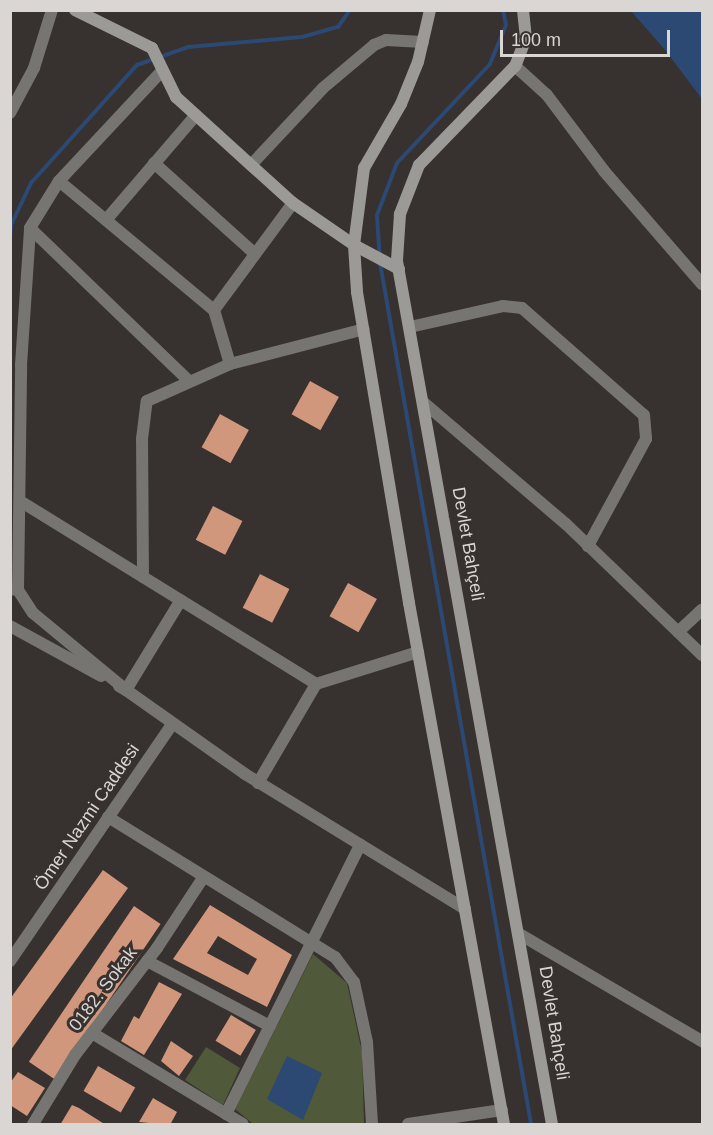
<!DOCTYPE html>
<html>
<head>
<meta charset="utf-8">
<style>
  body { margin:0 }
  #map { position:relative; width:713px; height:1135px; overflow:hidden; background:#37312f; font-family:Arial,sans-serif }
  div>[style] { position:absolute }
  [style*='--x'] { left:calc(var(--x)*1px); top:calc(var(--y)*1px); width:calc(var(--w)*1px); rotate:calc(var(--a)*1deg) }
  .green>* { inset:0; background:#505939 }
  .water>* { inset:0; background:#2b4972 }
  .stream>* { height:4px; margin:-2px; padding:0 2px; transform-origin:2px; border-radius:2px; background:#2b4972 }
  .building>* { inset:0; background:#d1977c; transform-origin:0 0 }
  .street>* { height:12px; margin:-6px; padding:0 6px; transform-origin:6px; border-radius:6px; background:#767572 }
  .secondary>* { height:12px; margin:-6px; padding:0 6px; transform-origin:6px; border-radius:6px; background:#9c9a96 }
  span { translate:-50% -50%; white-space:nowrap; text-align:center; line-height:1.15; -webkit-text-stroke:6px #37312f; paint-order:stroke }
  .street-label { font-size:18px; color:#dad6d4 }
  .frame { position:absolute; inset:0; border:12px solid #dad6d4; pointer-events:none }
  .scale { position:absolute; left:500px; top:30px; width:170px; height:27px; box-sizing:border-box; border:3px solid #dad6d4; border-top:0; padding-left:8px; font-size:18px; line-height:21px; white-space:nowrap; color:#dad6d4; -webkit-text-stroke:4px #37312f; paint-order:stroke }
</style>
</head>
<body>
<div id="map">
  <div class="green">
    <i style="clip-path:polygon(313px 954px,347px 983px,362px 1052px,364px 1124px,253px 1124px,235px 1109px)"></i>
    <i style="clip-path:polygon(206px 1047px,240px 1068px,223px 1105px,185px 1080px)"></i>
  </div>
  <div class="water">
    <i style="clip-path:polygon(631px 11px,702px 11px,702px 99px,665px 50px)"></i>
    <i style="clip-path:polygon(287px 1056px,322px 1073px,303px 1120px,267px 1099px)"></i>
  </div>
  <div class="stream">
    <i style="--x:503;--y:10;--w:15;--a:79"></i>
    <i style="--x:506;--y:25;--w:42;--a:112.3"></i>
    <i style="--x:490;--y:64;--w:136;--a:133.2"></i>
    <i style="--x:397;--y:163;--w:56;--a:111"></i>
    <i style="--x:377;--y:215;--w:48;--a:86.4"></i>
    <i style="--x:380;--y:263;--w:874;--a:80.05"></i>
    <i style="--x:10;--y:237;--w:12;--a:-85"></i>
    <i style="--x:11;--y:225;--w:47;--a:-64.5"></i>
    <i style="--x:31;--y:183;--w:159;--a:-48.1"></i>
    <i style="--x:137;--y:65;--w:54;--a:-19.4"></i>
    <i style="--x:188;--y:47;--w:114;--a:-5"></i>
    <i style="--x:302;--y:37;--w:37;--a:-16"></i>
    <i style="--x:338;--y:27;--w:21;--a:-55"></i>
  </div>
  <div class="building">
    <i style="left:310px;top:381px;width:33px;height:38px;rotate:29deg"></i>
    <i style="left:220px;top:414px;width:33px;height:38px;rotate:29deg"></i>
    <i style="left:213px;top:506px;width:33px;height:38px;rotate:27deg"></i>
    <i style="left:260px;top:574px;width:33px;height:38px;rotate:27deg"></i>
    <i style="left:348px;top:583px;width:33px;height:38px;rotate:29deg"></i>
    <i style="clip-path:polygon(103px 870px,128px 888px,10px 1051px,10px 999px)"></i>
    <i style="clip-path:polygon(evenodd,210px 905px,292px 955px,267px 1007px,173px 959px,210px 905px,218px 936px,257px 959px,248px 975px,207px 953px,218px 936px)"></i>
    <i style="left:134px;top:906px;width:32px;height:188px;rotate:34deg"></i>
    <i style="clip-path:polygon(159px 982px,182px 994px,144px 1055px,121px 1041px,134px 1016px,139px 1019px)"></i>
    <i style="left:231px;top:1015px;width:29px;height:30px;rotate:31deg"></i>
    <i style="clip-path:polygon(171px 1041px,193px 1056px,179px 1076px,161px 1061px)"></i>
    <i style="left:98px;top:1066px;width:43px;height:29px;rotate:30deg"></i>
    <i style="clip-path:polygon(18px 1072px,45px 1088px,27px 1116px,10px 1105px,10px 1083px)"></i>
    <i style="clip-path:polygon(153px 1098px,177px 1112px,170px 1125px,139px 1122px)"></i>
    <i style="clip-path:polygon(72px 1105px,79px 1108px,106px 1125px,60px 1125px)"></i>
  </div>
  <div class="street">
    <i style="--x:515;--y:66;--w:43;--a:42.2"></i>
    <i style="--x:547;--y:95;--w:95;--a:53.1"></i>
    <i style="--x:604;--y:171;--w:150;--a:49.1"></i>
    <i style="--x:10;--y:113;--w:51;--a:-61.9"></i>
    <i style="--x:34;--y:68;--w:61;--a:-72.8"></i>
    <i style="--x:154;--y:163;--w:136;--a:42"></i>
    <i style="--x:251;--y:165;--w:105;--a:-46.9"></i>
    <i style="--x:323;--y:88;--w:67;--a:-40.1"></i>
    <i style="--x:374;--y:45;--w:13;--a:-23"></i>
    <i style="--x:386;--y:40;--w:37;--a:3"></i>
    <i style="--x:59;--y:181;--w:202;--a:39.8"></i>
    <i style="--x:214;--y:310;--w:56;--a:73.5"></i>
    <i style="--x:106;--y:220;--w:138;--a:-49.4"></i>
    <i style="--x:30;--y:228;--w:221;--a:43.9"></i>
    <i style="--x:214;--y:310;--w:133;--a:-53.6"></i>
    <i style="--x:410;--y:327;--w:95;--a:-12.7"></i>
    <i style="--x:503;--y:306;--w:19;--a:6"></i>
    <i style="--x:522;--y:308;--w:162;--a:41.3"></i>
    <i style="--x:644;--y:415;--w:24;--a:85"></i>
    <i style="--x:646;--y:439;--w:122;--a:118.5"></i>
    <i style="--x:423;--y:402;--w:188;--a:40.5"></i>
    <i style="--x:566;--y:524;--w:189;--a:43.9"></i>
    <i style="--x:20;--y:501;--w:348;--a:31.7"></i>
    <i style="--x:143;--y:577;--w:138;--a:-90.4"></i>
    <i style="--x:142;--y:439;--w:38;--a:-83"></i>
    <i style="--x:147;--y:401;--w:91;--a:-24"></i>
    <i style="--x:230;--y:364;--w:138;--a:-14.6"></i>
    <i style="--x:11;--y:589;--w:7;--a:8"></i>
    <i style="--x:18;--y:590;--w:27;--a:57"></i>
    <i style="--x:33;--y:613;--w:121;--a:39.6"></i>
    <i style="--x:126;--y:690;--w:146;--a:35.2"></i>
    <i style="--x:245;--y:774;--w:258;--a:31.5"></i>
    <i style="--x:18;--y:590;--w:225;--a:-89.2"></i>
    <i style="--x:21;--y:365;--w:137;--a:-86.2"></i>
    <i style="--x:30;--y:228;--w:55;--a:-58.3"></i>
    <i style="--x:59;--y:181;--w:149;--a:-46.9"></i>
    <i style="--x:10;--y:626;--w:104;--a:28.8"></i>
    <i style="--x:678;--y:632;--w:33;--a:-43"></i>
    <i style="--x:119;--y:686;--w:8;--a:30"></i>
    <i style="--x:126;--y:690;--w:105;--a:-58.6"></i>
    <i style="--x:258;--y:783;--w:115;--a:-59.6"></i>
    <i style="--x:316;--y:684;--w:107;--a:-17.4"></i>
    <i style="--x:108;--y:817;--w:267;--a:31.7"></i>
    <i style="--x:335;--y:957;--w:31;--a:53"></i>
    <i style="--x:354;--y:982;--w:61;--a:77.8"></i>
    <i style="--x:367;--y:1042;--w:82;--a:86.5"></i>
    <i style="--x:521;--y:935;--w:210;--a:30.4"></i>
    <i style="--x:10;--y:961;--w:288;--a:-55.6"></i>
    <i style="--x:147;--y:961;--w:139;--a:27.9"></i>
    <i style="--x:92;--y:1033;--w:176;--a:31.1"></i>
    <i style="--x:226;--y:1114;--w:301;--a:-63.5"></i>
    <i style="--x:33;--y:1124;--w:81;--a:-58.7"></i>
    <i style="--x:75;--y:1055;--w:135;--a:-52.5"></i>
    <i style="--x:157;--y:948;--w:84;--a:-56.7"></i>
    <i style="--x:408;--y:1124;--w:95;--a:-8.5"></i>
  </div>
  <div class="secondary">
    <i style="--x:75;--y:10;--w:86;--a:26.3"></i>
    <i style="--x:152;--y:48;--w:55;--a:63.9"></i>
    <i style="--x:176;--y:97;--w:158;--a:42.2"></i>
    <i style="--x:293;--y:203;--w:74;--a:34.5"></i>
    <i style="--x:354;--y:245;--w:47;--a:86.3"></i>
    <i style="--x:357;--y:292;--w:315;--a:80.5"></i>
    <i style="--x:409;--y:603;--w:530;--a:79.67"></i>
    <i style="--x:523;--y:10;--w:28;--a:84"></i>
    <i style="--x:526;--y:38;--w:30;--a:111"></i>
    <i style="--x:515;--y:66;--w:138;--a:134.1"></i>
    <i style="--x:419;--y:165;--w:53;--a:111.2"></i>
    <i style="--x:400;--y:214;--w:47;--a:93.7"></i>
    <i style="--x:397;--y:261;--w:877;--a:79.82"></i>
    <i style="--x:399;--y:269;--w:51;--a:-151.9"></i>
    <i style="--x:354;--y:245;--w:78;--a:-82.6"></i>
    <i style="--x:364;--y:168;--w:74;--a:-60"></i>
    <i style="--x:401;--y:104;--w:45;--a:-68"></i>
    <i style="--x:418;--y:62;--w:53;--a:-77"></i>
  </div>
  <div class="street-label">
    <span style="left:468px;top:544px;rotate:80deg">Devlet Bahçeli</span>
    <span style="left:87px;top:817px;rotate:-56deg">Ömer Nazmi Caddesi</span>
    <span style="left:103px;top:989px;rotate:-53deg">0182. Sokak</span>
    <span style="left:554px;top:1023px;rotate:81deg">Devlet Bahçeli</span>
  </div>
  <div class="frame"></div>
  <div class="scale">100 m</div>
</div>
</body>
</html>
